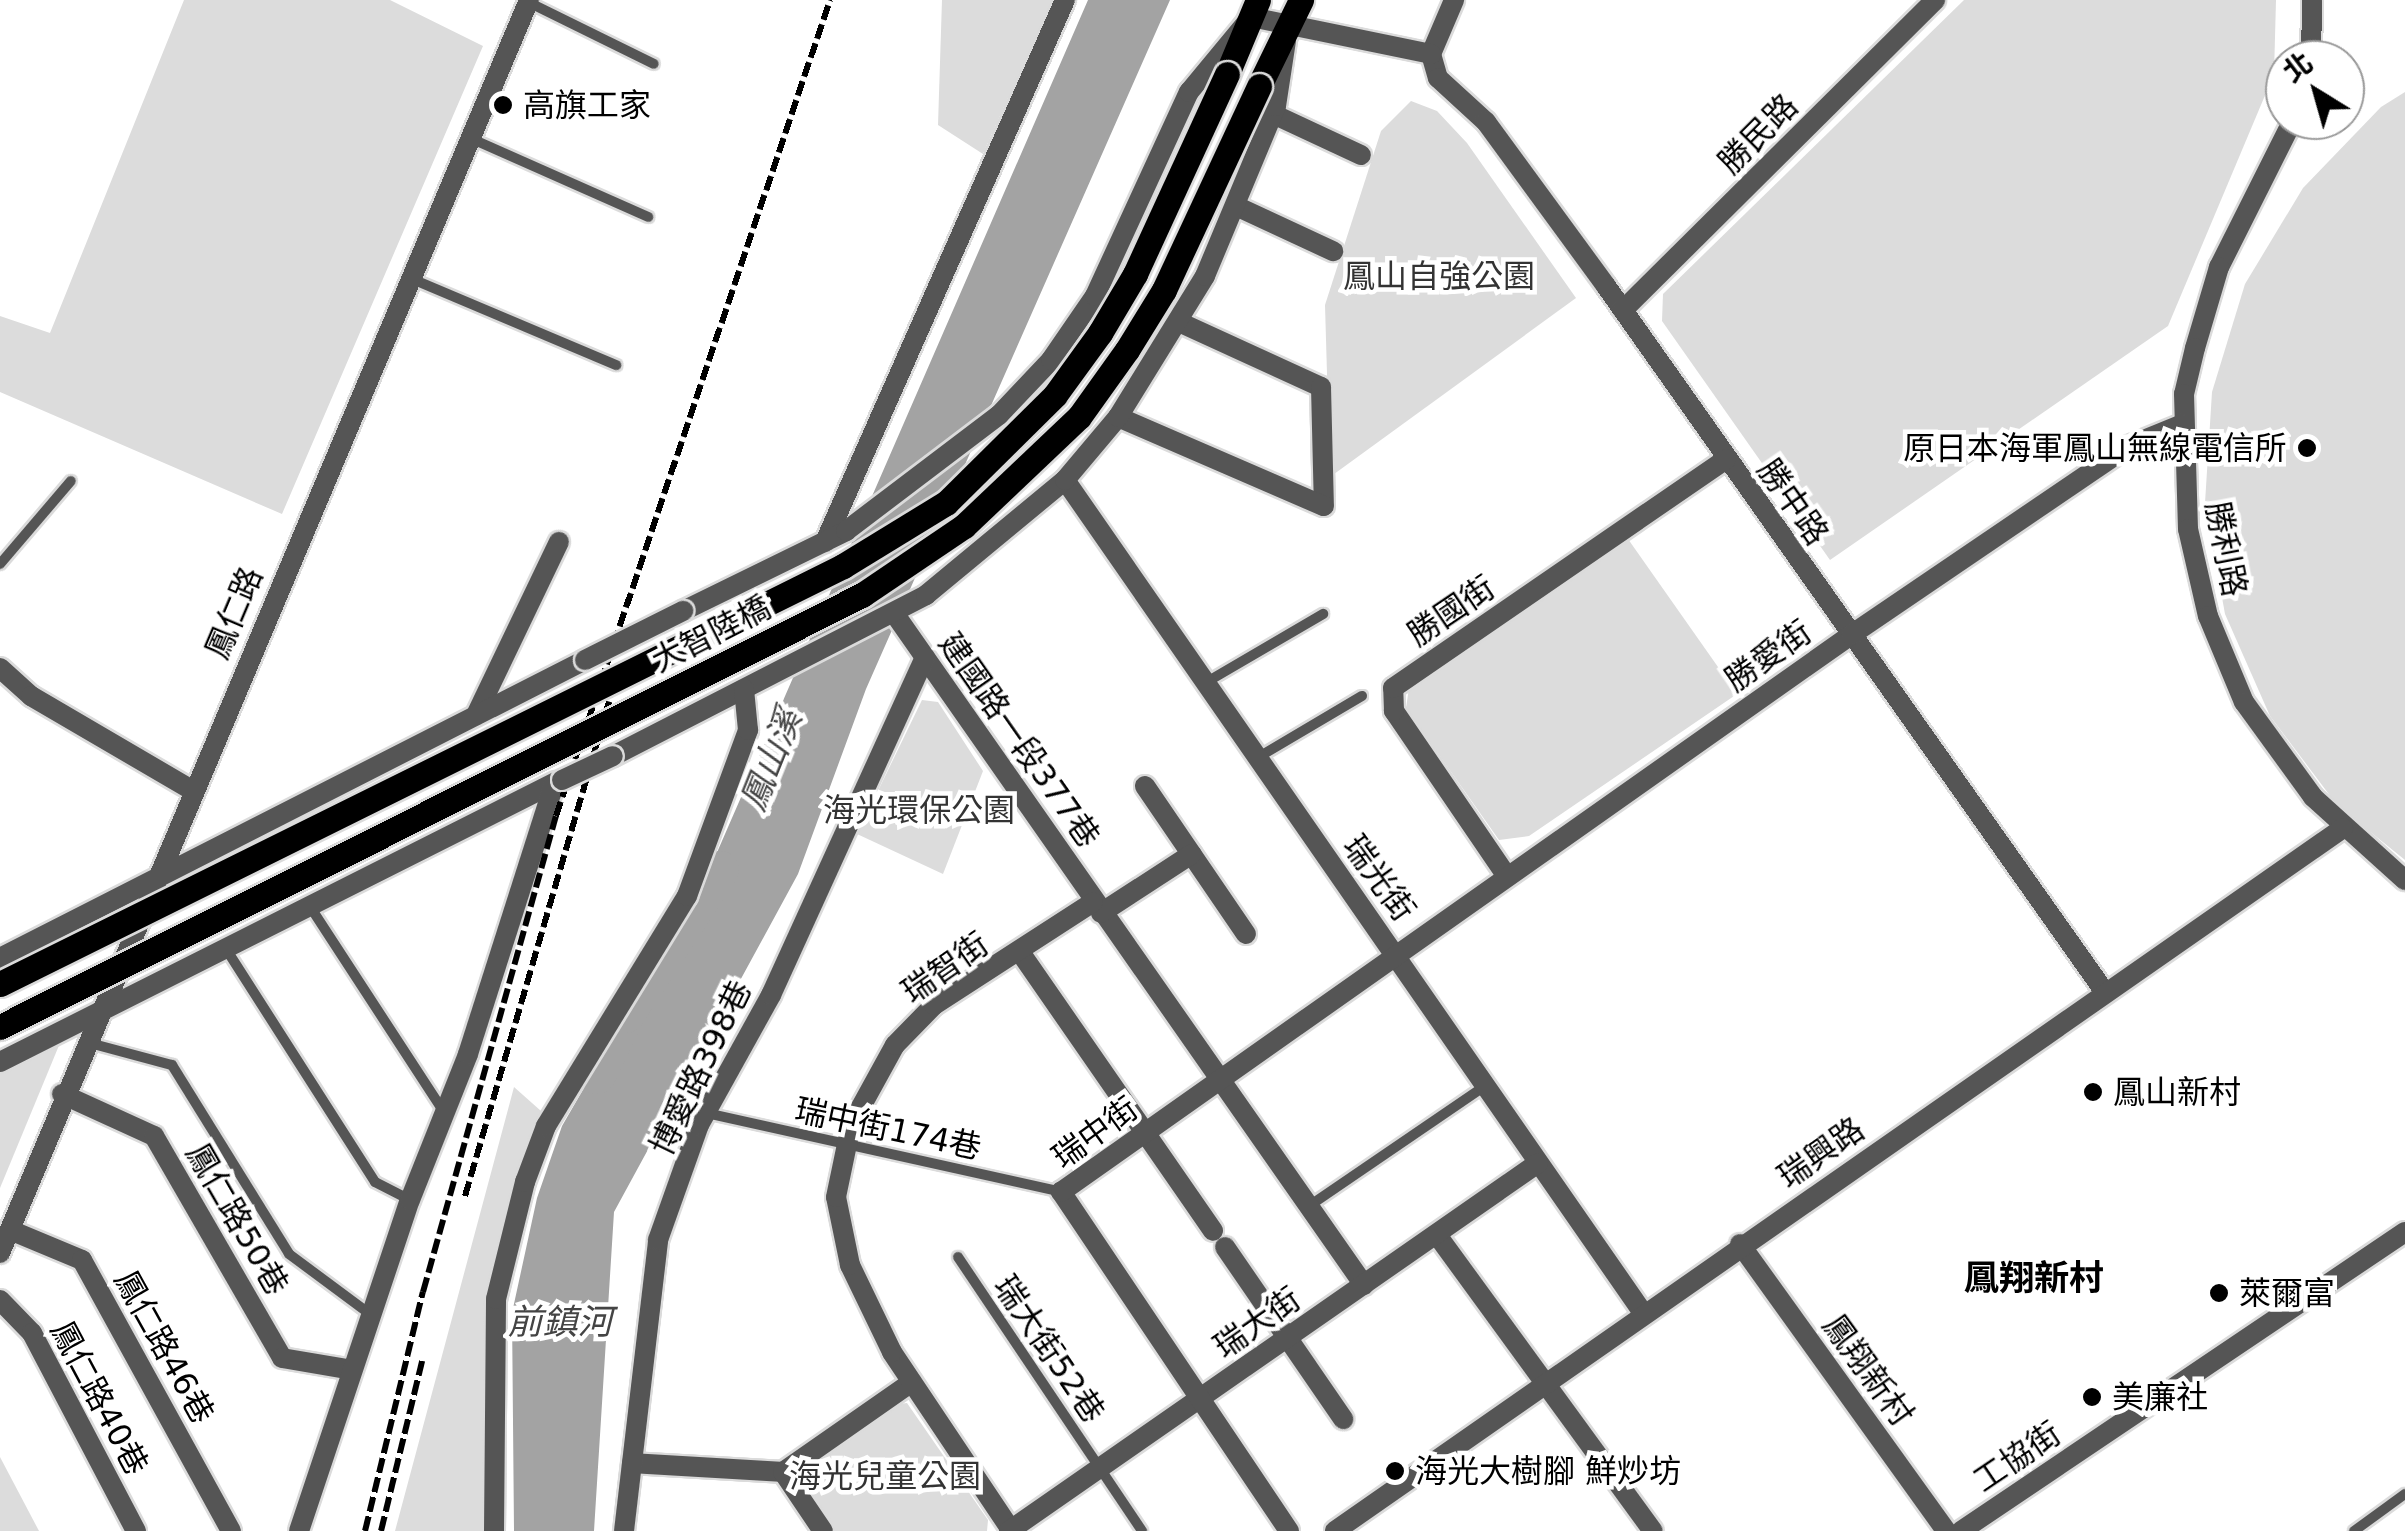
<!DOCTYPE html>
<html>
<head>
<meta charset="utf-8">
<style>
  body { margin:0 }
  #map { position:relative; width:2405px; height:1531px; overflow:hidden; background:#fff; font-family:"DejaVu Sans","Noto Sans TC",sans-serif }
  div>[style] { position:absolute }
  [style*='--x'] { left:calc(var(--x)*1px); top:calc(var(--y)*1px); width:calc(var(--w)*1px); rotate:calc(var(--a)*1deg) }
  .green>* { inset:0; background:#dcdcdc }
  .water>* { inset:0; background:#a3a3a3 }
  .river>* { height:38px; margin:-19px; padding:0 19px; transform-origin:19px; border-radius:19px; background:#a3a3a3 }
  .roads { filter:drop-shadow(2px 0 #dbdbdb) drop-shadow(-2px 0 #dbdbdb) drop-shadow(0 2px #dbdbdb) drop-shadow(0 -2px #dbdbdb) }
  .service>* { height:10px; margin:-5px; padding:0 5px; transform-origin:5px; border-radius:5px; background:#555 }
  .minor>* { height:20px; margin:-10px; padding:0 10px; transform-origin:10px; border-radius:10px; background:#555 }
  .tertiary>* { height:20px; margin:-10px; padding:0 10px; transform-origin:10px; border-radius:10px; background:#555 }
  .primary>* { height:25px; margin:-12.5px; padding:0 12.5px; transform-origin:12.5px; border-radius:12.5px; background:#000 }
  .rail>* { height:6px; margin-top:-3px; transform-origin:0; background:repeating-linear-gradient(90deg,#000 0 15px,transparent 0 20px) }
  .bridges { filter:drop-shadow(2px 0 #dbdbdb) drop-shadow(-2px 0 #dbdbdb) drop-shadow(0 2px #dbdbdb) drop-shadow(0 -2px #dbdbdb) }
  .minor-bridge>* { height:20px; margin:-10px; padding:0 10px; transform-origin:10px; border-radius:10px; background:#555 }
  .primary-bridge>* { height:25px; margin:-12.5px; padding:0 12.5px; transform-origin:12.5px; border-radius:12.5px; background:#000 }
  .dots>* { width:28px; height:28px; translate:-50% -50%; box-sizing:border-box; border:5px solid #fff; border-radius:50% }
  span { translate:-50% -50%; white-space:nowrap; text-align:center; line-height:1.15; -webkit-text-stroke:9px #fff; paint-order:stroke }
  .poi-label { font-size:32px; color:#000 }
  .left { translate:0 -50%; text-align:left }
  .right { translate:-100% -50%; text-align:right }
  .street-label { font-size:32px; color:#000 }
  .park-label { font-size:32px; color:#333 }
  .water-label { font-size:35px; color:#444; font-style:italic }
  .neighbourhood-label { font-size:35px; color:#000; font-weight:700 }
  .north { position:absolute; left:2265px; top:40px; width:100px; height:100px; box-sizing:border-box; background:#fff; border:2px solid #999; border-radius:50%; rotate:323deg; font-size:28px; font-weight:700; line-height:40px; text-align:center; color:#000 }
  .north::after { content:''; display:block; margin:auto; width:35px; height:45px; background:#000; clip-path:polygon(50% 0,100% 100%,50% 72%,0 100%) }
</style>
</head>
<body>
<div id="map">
  <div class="green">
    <i style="clip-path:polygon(184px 0,390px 0,483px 46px,282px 514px,0 392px,0 316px,50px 333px)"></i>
    <i style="clip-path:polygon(942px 0,1052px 0,983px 154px,938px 125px)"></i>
    <i style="clip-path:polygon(1964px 0,2276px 0,2274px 74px,2168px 326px,1830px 560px,1662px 321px,1663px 294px)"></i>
    <i style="clip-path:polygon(2405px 92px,2405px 860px,2337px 805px,2270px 716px,2225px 614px,2205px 503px,2212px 392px,2245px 284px,2303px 188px,2381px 107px)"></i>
    <i style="clip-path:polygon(1411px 101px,1437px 111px,1467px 143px,1576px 298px,1330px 477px,1325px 305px,1381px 131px)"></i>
    <i style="clip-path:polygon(1628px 539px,1737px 694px,1529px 836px,1499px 840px,1406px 708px,1409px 688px)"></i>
    <i style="clip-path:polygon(922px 700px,938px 702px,983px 771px,943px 874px,857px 834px)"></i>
    <i style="clip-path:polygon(60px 1043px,0 1188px,0 1073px)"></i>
    <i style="clip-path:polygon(514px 1087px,550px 1119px,500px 1337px,491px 1531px,395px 1531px)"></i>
    <i style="clip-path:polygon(907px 1403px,988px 1520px,987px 1531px,834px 1531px,800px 1478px,805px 1464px,890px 1405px)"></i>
    <i style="clip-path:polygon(0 1457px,39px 1531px,0 1531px)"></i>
  </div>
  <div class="water">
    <i style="clip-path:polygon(1088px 0,1170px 0,866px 689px,798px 874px,614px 1212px,594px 1531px,514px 1531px,512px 1313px,537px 1198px,562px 1126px,614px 1036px,668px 965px)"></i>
  </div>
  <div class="river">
    <i style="--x:597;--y:1075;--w:68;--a:-64.6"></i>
    <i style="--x:626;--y:1014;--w:172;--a:-56.9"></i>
  </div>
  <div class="roads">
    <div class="service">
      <i style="--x:528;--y:2;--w:140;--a:26.2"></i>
      <i style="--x:470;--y:138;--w:195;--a:23.9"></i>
      <i style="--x:410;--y:278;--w:224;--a:22.9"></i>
      <i style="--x:0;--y:564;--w:109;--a:-49.5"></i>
      <i style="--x:1205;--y:683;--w:137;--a:-30.3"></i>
      <i style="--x:1257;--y:758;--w:122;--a:-30.6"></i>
      <i style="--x:311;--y:908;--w:244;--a:56.9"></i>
      <i style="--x:228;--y:952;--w:273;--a:57.4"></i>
      <i style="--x:375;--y:1182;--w:39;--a:27"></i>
      <i style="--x:86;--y:1042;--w:89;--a:15"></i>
      <i style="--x:172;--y:1065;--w:222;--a:58.2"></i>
      <i style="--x:289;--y:1254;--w:102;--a:36.6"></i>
      <i style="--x:706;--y:1113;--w:364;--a:12.5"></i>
      <i style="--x:1309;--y:1206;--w:213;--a:-34.3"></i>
      <i style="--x:958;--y:1257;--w:330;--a:56.1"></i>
      <i style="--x:2354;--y:1531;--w:63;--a:-36"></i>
    </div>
    <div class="minor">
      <i style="--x:1431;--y:54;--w:25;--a:74"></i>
      <i style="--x:1438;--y:78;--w:65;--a:42.5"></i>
      <i style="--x:1486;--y:122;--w:203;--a:53.8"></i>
      <i style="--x:1606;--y:286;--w:863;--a:54.76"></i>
      <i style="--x:1431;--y:54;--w:59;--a:-66.9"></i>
      <i style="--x:2311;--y:60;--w:60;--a:-89"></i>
      <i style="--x:1273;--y:114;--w:97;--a:25"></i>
      <i style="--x:2293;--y:120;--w:165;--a:116.7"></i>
      <i style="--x:2219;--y:267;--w:84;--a:106.5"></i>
      <i style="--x:2195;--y:348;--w:47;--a:103.4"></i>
      <i style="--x:2184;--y:394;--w:135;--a:88.3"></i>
      <i style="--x:2188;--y:529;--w:89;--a:77.1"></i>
      <i style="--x:2208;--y:616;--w:93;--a:67.3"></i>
      <i style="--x:2244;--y:702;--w:117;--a:54"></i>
      <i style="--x:2313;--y:797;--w:124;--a:42.1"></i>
      <i style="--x:1238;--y:207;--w:105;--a:24.9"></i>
      <i style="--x:1623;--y:310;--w:440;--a:-44.8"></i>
      <i style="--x:1179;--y:322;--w:156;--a:24.6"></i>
      <i style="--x:1321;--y:387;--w:119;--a:88.6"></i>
      <i style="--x:1118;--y:417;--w:224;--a:23.4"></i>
      <i style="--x:1065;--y:480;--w:1014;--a:55.24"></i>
      <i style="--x:825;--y:542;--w:593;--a:-66.12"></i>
      <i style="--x:683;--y:611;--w:182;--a:-26.1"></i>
      <i style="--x:846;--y:531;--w:192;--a:-37.2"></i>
      <i style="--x:999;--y:415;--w:76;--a:-46.6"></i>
      <i style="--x:1051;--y:360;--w:78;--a:-55.5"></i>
      <i style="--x:1095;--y:296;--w:225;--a:-65.3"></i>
      <i style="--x:1189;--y:92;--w:97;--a:-50.4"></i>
      <i style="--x:1251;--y:17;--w:184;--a:11.6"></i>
      <i style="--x:894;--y:613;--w:820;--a:55.03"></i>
      <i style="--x:0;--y:668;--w:42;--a:42.1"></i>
      <i style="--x:31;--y:696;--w:186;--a:30.3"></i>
      <i style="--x:476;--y:715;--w:192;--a:-64.4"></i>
      <i style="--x:613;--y:756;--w:352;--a:-27.2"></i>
      <i style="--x:926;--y:595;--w:180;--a:-39.6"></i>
      <i style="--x:1065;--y:480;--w:82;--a:-49.9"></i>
      <i style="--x:1118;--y:417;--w:166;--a:-58.3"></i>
      <i style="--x:1205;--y:276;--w:184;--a:-67.3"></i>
      <i style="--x:1276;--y:106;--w:66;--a:-81.3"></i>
      <i style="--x:1145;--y:786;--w:179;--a:55.7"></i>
      <i style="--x:1506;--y:875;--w:199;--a:-124.3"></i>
      <i style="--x:1394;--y:711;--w:23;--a:-92"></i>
      <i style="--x:1393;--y:688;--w:404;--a:-34.5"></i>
      <i style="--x:1101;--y:913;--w:108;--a:-33"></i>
      <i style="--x:1020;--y:952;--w:339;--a:55.3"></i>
      <i style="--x:0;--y:958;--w:657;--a:-26.99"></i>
      <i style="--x:0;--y:1062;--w:623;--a:-26.73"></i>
      <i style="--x:62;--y:1094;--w:101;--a:24.5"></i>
      <i style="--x:154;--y:1136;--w:256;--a:60"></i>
      <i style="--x:282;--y:1358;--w:71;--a:9.7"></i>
      <i style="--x:10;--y:1230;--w:78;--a:22.6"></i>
      <i style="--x:82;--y:1260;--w:309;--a:61.2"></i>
      <i style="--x:1437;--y:1235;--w:366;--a:53.9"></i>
      <i style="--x:1740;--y:1244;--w:353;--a:54.3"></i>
      <i style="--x:1225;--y:1247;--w:209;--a:55.5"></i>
      <i style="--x:0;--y:1300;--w:46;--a:45.9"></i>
      <i style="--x:32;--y:1333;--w:224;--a:62.3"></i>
      <i style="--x:632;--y:1463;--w:151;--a:3.4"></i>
      <i style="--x:783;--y:1472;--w:157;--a:-34.9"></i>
      <i style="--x:783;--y:1472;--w:71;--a:55.9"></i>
      <i style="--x:1011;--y:1530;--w:214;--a:-123.8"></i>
      <i style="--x:892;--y:1352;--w:97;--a:-115.8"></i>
      <i style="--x:850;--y:1265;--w:69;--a:-101.6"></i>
      <i style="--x:836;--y:1197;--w:74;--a:-78.2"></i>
      <i style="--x:851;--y:1125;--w:91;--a:-61.2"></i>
      <i style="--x:895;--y:1045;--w:56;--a:-45.7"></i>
      <i style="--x:934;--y:1005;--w:189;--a:-32.9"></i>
      <i style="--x:299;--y:1531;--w:349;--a:-71.5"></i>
      <i style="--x:410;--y:1200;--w:157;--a:-68.3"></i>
      <i style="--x:468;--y:1054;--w:283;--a:-72.3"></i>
      <i style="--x:494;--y:1531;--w:232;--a:-89.5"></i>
      <i style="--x:496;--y:1299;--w:121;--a:-76.1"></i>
      <i style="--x:525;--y:1182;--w:60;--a:-69.4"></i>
      <i style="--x:546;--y:1126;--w:270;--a:-58.5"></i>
      <i style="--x:687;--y:896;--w:177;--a:-69.8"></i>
      <i style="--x:748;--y:730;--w:41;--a:-95.6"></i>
      <i style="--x:624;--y:1531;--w:293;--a:-83.3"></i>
      <i style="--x:658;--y:1240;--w:122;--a:-70.4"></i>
      <i style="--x:699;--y:1125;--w:149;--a:-61"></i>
      <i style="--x:771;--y:995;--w:371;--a:-65.5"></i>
      <i style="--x:1009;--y:1531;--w:644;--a:-34.82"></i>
      <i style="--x:1289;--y:1531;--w:409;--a:-123.9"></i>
      <i style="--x:1061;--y:1192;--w:967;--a:-35.19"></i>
      <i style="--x:1851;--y:635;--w:336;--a:-34.2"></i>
      <i style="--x:2129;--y:446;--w:58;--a:-22.2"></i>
      <i style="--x:1335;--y:1531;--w:1229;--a:-34.89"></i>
      <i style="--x:1961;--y:1531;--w:535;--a:-33.96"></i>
    </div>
    <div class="tertiary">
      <i style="--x:0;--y:1253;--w:1360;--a:-67.11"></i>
    </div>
    <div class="primary">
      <i style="--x:1227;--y:74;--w:80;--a:-67.3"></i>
      <i style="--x:1259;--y:86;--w:96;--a:-64"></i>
    </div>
  </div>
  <div class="rail">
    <i style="--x:465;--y:1196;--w:529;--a:-73.76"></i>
    <i style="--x:365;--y:1531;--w:246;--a:-76.4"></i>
    <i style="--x:423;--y:1292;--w:494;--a:-74.4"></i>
    <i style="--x:556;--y:816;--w:861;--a:-71.44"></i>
    <i style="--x:381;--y:1531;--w:175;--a:-76.4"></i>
  </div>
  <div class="bridges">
    <div class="minor-bridge">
      <i style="--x:585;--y:660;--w:110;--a:-26.6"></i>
      <i style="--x:562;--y:780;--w:56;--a:-25.2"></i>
    </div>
    <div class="primary-bridge">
      <i style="--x:0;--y:984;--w:941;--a:-26.37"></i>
      <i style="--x:843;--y:566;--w:121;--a:-31.5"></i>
      <i style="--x:946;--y:503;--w:153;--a:-44.7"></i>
      <i style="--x:1055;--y:395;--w:77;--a:-54"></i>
      <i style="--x:1100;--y:333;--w:69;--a:-59.3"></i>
      <i style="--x:1135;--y:274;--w:220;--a:-65.3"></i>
      <i style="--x:0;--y:1027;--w:964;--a:-26.62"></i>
      <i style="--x:862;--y:595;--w:123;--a:-34.1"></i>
      <i style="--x:964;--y:526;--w:158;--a:-43.5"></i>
      <i style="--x:1079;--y:417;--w:82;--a:-54.4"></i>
      <i style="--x:1127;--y:350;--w:70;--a:-58.3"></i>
      <i style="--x:1164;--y:290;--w:225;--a:-65"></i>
    </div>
  </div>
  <div class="dots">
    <i style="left:503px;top:105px;background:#000"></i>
    <i style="left:2307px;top:448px;background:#000"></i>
    <i style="left:2093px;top:1092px;background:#000"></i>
    <i style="left:2219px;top:1293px;background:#000"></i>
    <i style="left:2092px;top:1397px;background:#000"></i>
    <i style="left:1395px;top:1471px;background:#000"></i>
  </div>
  <div class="poi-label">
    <span class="left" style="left:523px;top:105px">高旗工家</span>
    <span class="right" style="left:2287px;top:448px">原日本海軍鳳山無線電信所</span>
    <span class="left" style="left:2113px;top:1092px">鳳山新村</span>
    <span class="left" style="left:2239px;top:1293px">萊爾富</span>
    <span class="left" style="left:2112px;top:1397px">美廉社</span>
    <span class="left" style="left:1415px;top:1471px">海光大樹腳 鮮炒坊</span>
  </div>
  <div class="street-label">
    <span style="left:1758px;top:134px;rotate:-45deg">勝民路</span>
    <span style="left:1793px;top:502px;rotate:55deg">勝中路</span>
    <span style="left:2226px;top:549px;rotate:79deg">勝利路</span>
    <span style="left:1451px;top:611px;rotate:-34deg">勝國街</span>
    <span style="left:234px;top:613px;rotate:-67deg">鳳仁路</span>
    <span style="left:711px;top:634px;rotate:-27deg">大智陸橋</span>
    <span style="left:1768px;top:656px;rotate:-35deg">勝愛街</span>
    <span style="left:1019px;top:740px;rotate:55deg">建國路一段377巷</span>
    <span style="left:1379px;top:878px;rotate:54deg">瑞光街</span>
    <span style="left:945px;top:968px;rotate:-35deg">瑞智街</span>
    <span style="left:701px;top:1068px;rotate:-64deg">博愛路398巷</span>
    <span style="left:888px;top:1129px;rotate:12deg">瑞中街174巷</span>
    <span style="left:1095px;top:1133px;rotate:-36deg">瑞中街</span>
    <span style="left:1821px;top:1153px;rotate:-35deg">瑞興路</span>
    <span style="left:237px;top:1219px;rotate:60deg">鳳仁路50巷</span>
    <span style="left:1257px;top:1323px;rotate:-35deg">瑞大街</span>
    <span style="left:164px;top:1347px;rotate:61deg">鳳仁路46巷</span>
    <span style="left:1049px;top:1349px;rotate:56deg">瑞大街52巷</span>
    <span style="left:1868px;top:1370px;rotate:54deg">鳳翔新村</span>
    <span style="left:99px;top:1398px;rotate:62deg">鳳仁路40巷</span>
    <span style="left:2017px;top:1457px;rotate:-34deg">工協街</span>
  </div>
  <div class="park-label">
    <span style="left:1439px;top:276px">鳳山自強公園</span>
    <span style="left:919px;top:810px">海光環保公園</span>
    <span style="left:885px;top:1476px">海光兒童公園</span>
  </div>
  <div class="water-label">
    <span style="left:771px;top:760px;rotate:-68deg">鳳山溪</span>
    <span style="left:560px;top:1322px">前鎮河</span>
  </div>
  <div class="neighbourhood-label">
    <span style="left:2034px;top:1278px">鳳翔新村</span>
  </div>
  <div class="north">北</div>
</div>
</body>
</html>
